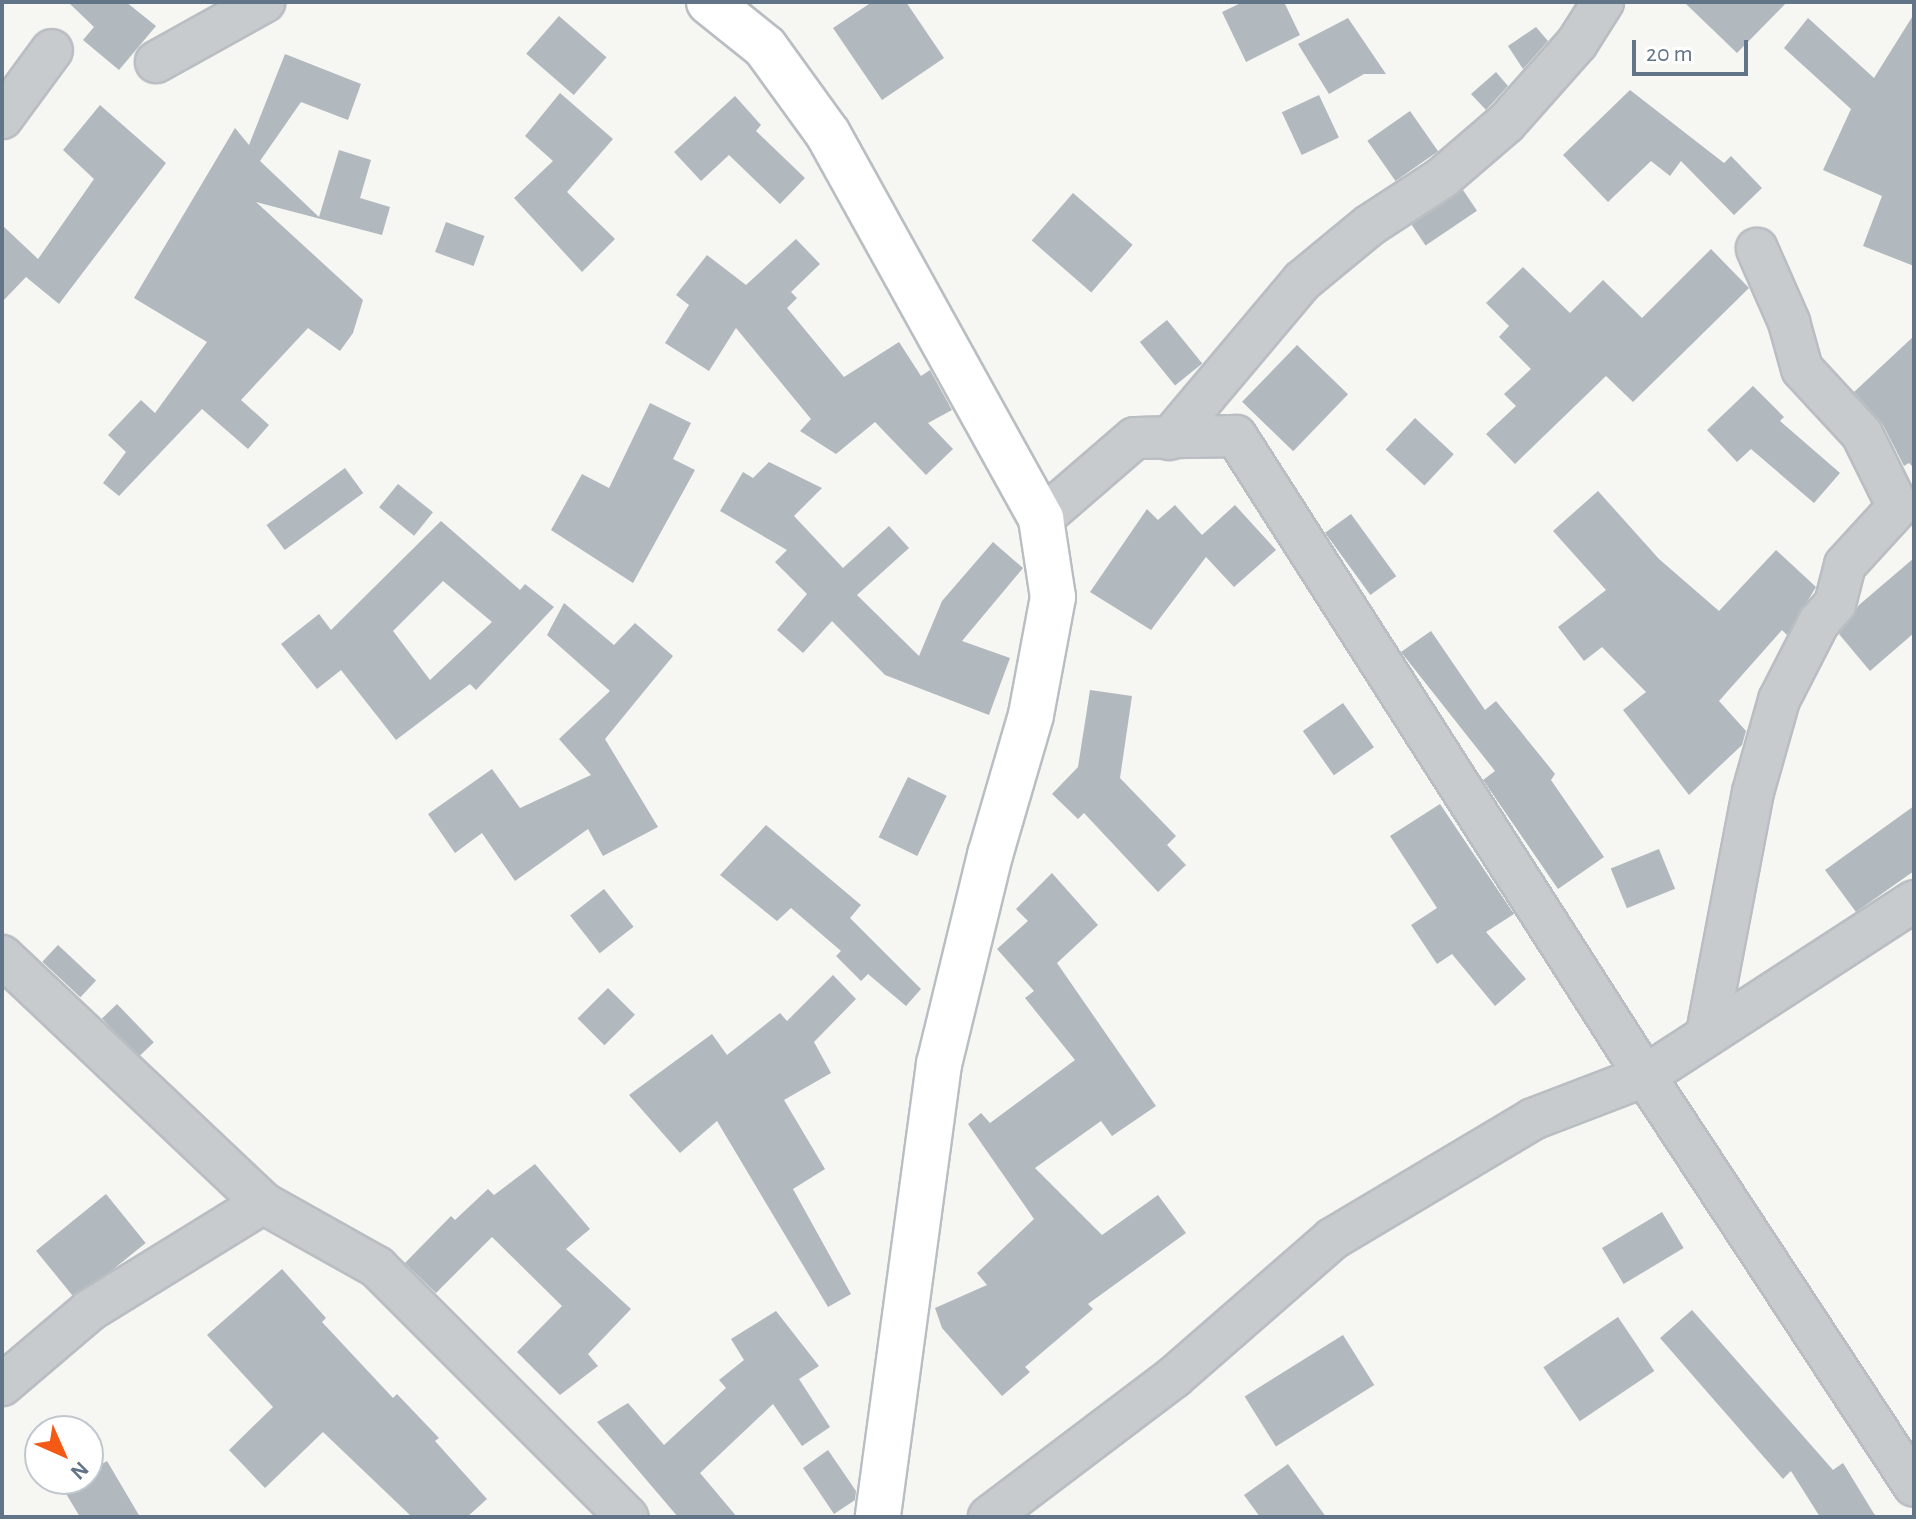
<!DOCTYPE html>
<html>
<head>
<meta charset="utf-8">
<style>
  body { margin:0 }
  #map { position:relative; width:1916px; height:1519px; overflow:hidden; background:#f6f6f2; font-family:"Alegreya Sans",sans-serif }
  div>[style] { position:absolute }
  [style*='--x'] { left:calc(var(--x)*1px); top:calc(var(--y)*1px); width:calc(var(--w)*1px); rotate:calc(var(--a)*1deg) }
  .building>* { inset:0; background:#b1b8be; transform-origin:0 0 }
  .roads { filter:drop-shadow(2px 0 #b9bec3) drop-shadow(-2px 0 #b9bec3) drop-shadow(0 2px #b9bec3) drop-shadow(0 -2px #b9bec3) }
  .street>* { height:40px; margin:-20px; padding:0 20px; transform-origin:20px; border-radius:20px; background:#c8cbce }
  .secondary>* { height:44px; margin:-22px; padding:0 22px; transform-origin:22px; border-radius:22px; background:#fff }
  span { translate:-50% -50%; white-space:nowrap; text-align:center; line-height:1.15; -webkit-text-stroke:8px #fff; paint-order:stroke }
  .frame { position:absolute; inset:0; border:4px solid #627487; pointer-events:none }
  .north { position:absolute; left:24px; top:1415px; width:80px; height:80px; box-sizing:border-box; background:#fff; border:2px solid #c0c7cf; border-radius:50%; rotate:135deg; font-size:22px; font-weight:700; line-height:32px; text-align:center; color:#627487 }
  .north::after { content:''; display:block; margin:auto; width:28px; height:36px; background:#f45a15; clip-path:polygon(50% 0,100% 100%,50% 72%,0 100%) }
  .scale { position:absolute; left:1632px; top:40px; width:116px; height:36px; box-sizing:border-box; border:4px solid #627487; border-top:0; padding-left:10px; font-size:24px; line-height:28px; white-space:nowrap; color:#627487; -webkit-text-stroke:6px #fff; paint-order:stroke }
</style>
</head>
<body>
<div id="map">
  <div class="building">
    <i style="clip-path:polygon(68px 2px,126px 2px,156px 26px,119px 70px,83px 40px,94px 27px)"></i>
    <i style="clip-path:polygon(872px 2px,906px 2px,944px 58px,882px 100px,833px 28px)"></i>
    <i style="clip-path:polygon(1243px 2px,1284px 2px,1300px 35px,1246px 62px,1222px 12px)"></i>
    <i style="clip-path:polygon(1684px 2px,1787px 2px,1737px 53px)"></i>
    <i style="clip-path:polygon(1914px 14px,1914px 266px,1863px 246px,1882px 196px,1823px 170px,1851px 109px,1784px 48px,1808px 18px,1874px 78px)"></i>
    <i style="left:559px;top:16px;width:63px;height:50px;rotate:41deg"></i>
    <i style="clip-path:polygon(1348px 18px,1386px 74px,1364px 74px,1329px 94px,1298px 44px)"></i>
    <i style="clip-path:polygon(1536px 27px,1548px 41px,1523px 69px,1508px 46px)"></i>
    <i style="clip-path:polygon(285px 54px,361px 84px,348px 120px,301px 102px,260px 161px,319px 217px,339px 150px,371px 160px,360px 198px,390px 207px,382px 235px,256px 202px,363px 300px,353px 333px,340px 351px,308px 328px,241px 400px,269px 425px,248px 449px,202px 409px,119px 496px,103px 483px,126px 452px,108px 435px,141px 400px,155px 413px,207px 342px,134px 298px,235px 128px,249px 145px)"></i>
    <i style="clip-path:polygon(1496px 72px,1508px 86px,1486px 110px,1471px 94px)"></i>
    <i style="clip-path:polygon(1630px 90px,1724px 163px,1731px 156px,1762px 188px,1734px 215px,1681px 161px,1670px 176px,1651px 161px,1608px 202px,1563px 155px)"></i>
    <i style="clip-path:polygon(560px 93px,613px 139px,567px 192px,615px 239px,582px 272px,514px 198px,553px 161px,525px 136px)"></i>
    <i style="left:1319px;top:95px;width:47px;height:41px;rotate:65deg"></i>
    <i style="clip-path:polygon(735px 96px,761px 125px,756px 131px,805px 178px,780px 204px,729px 155px,701px 181px,674px 152px)"></i>
    <i style="clip-path:polygon(100px 105px,166px 163px,59px 304px,26px 277px,2px 302px,2px 225px,38px 259px,94px 179px,63px 150px)"></i>
    <i style="left:1410px;top:111px;width:49px;height:52px;rotate:55deg"></i>
    <i style="left:1463px;top:190px;width:25px;height:62px;rotate:56deg"></i>
    <i style="left:1073px;top:193px;width:79px;height:63px;rotate:41deg"></i>
    <i style="left:446px;top:222px;width:41px;height:32px;rotate:20deg"></i>
    <i style="clip-path:polygon(796px 239px,820px 264px,791px 292px,797px 298px,787px 308px,844px 377px,899px 342px,921px 376px,930px 370px,952px 410px,928px 423px,953px 449px,926px 475px,875px 422px,836px 454px,800px 431px,811px 419px,736px 328px,709px 371px,665px 343px,689px 305px,676px 295px,707px 255px,746px 285px)"></i>
    <i style="clip-path:polygon(1711px 249px,1749px 288px,1633px 402px,1606px 376px,1515px 464px,1486px 434px,1516px 406px,1504px 394px,1531px 369px,1499px 337px,1509px 326px,1486px 303px,1523px 267px,1570px 313px,1603px 280px,1642px 318px)"></i>
    <i style="left:1167px;top:320px;width:56px;height:35px;rotate:51deg"></i>
    <i style="clip-path:polygon(1914px 336px,1914px 468px,1909px 463px,1904px 466px,1882px 423px,1854px 392px)"></i>
    <i style="left:1297px;top:345px;width:71px;height:79px;rotate:44deg"></i>
    <i style="clip-path:polygon(1753px 386px,1784px 417px,1780px 421px,1840px 473px,1814px 503px,1751px 449px,1737px 462px,1707px 430px)"></i>
    <i style="clip-path:polygon(650px 403px,691px 423px,673px 459px,695px 470px,633px 583px,551px 530px,582px 474px,609px 488px)"></i>
    <i style="left:1415px;top:418px;width:53px;height:43px;rotate:43deg"></i>
    <i style="clip-path:polygon(769px 462px,822px 488px,794px 516px,843px 568px,889px 526px,909px 548px,857px 595px,919px 656px,942px 601px,993px 542px,1023px 568px,962px 641px,1010px 658px,989px 715px,885px 675px,832px 621px,803px 653px,777px 630px,807px 594px,775px 562px,787px 550px,720px 511px,743px 472px,753px 478px)"></i>
    <i style="left:345px;top:468px;width:31px;height:97px;rotate:54deg"></i>
    <i style="left:398px;top:484px;width:45px;height:30px;rotate:39deg"></i>
    <i style="clip-path:polygon(1598px 491px,1659px 559px,1719px 611px,1776px 550px,1816px 587px,1787px 635px,1782px 630px,1719px 701px,1746px 731px,1742px 745px,1689px 795px,1623px 710px,1646px 692px,1602px 647px,1584px 661px,1558px 627px,1606px 590px,1553px 531px)"></i>
    <i style="clip-path:polygon(1175px 505px,1202px 535px,1235px 505px,1276px 550px,1234px 587px,1206px 557px,1151px 630px,1090px 592px,1147px 509px,1158px 520px)"></i>
    <i style="left:1351px;top:514px;width:77px;height:32px;rotate:54deg"></i>
    <i style="clip-path:polygon(evenodd,441px 521px,520px 590px,525px 584px,554px 607px,476px 690px,470px 684px,396px 740px,341px 670px,317px 689px,281px 644px,319px 614px,331px 630px,441px 521px,443px 581px,492px 622px,430px 680px,393px 631px,443px 581px)"></i>
    <i style="clip-path:polygon(1914px 558px,1914px 633px,1870px 671px,1839px 634px,1859px 605px)"></i>
    <i style="clip-path:polygon(564px 603px,614px 645px,635px 623px,673px 656px,605px 739px,658px 827px,603px 856px,588px 829px,515px 881px,482px 833px,455px 853px,428px 814px,492px 769px,520px 808px,591px 775px,559px 739px,610px 691px,547px 635px)"></i>
    <i style="clip-path:polygon(1431px 631px,1485px 710px,1496px 701px,1555px 774px,1551px 780px,1604px 857px,1558px 889px,1483px 780px,1495px 771px,1401px 652px)"></i>
    <i style="clip-path:polygon(1090px 690px,1132px 696px,1120px 778px,1176px 836px,1167px 845px,1186px 865px,1158px 892px,1084px 813px,1078px 819px,1052px 794px,1078px 767px)"></i>
    <i style="left:1343px;top:703px;width:54px;height:49px;rotate:55deg"></i>
    <i style="left:908px;top:777px;width:43px;height:67px;rotate:26deg"></i>
    <i style="clip-path:polygon(1440px 804px,1514px 914px,1486px 932px,1526px 979px,1495px 1006px,1452px 954px,1437px 964px,1411px 925px,1437px 908px,1390px 836px)"></i>
    <i style="clip-path:polygon(1914px 806px,1914px 871px,1856px 912px,1825px 870px)"></i>
    <i style="clip-path:polygon(766px 825px,861px 905px,850px 918px,921px 989px,906px 1006px,868px 974px,861px 981px,836px 956px,841px 951px,791px 908px,777px 921px,720px 875px)"></i>
    <i style="left:1659px;top:849px;width:43px;height:52px;rotate:68deg"></i>
    <i style="clip-path:polygon(1052px 873px,1098px 925px,1057px 963px,1156px 1106px,1112px 1136px,1101px 1121px,1035px 1168px,1102px 1235px,1158px 1195px,1186px 1233px,1088px 1304px,1093px 1309px,1025px 1367px,1030px 1372px,1002px 1396px,942px 1328px,935px 1308px,987px 1285px,977px 1273px,1034px 1219px,968px 1124px,981px 1113px,990px 1123px,1075px 1060px,1025px 998px,1034px 991px,997px 949px,1028px 921px,1016px 909px)"></i>
    <i style="left:604px;top:889px;width:48px;height:43px;rotate:52deg"></i>
    <i style="left:58px;top:945px;width:52px;height:23px;rotate:43deg"></i>
    <i style="clip-path:polygon(833px 975px,856px 999px,814px 1042px,831px 1073px,784px 1100px,825px 1169px,793px 1189px,851px 1294px,828px 1307px,717px 1121px,680px 1153px,629px 1095px,712px 1034px,727px 1055px,780px 1013px,787px 1021px)"></i>
    <i style="left:608px;top:988px;width:38px;height:43px;rotate:45deg"></i>
    <i style="left:117px;top:1004px;width:53px;height:21px;rotate:46deg"></i>
    <i style="clip-path:polygon(535px 1164px,590px 1229px,566px 1249px,631px 1309px,588px 1354px,598px 1366px,560px 1395px,517px 1352px,562px 1306px,492px 1237px,436px 1293px,405px 1263px,451px 1216px,455px 1220px,488px 1189px,494px 1195px)"></i>
    <i style="left:106px;top:1194px;width:63px;height:90px;rotate:51deg"></i>
    <i style="left:1662px;top:1212px;width:42px;height:70px;rotate:59deg"></i>
    <i style="clip-path:polygon(282px 1269px,326px 1318px,322px 1322px,393px 1398px,397px 1394px,439px 1438px,435px 1441px,487px 1499px,467px 1517px,412px 1517px,323px 1432px,265px 1488px,229px 1450px,273px 1407px,207px 1335px)"></i>
    <i style="clip-path:polygon(1692px 1310px,1833px 1470px,1843px 1463px,1876px 1517px,1820px 1517px,1791px 1471px,1783px 1479px,1660px 1338px)"></i>
    <i style="clip-path:polygon(776px 1311px,819px 1366px,799px 1379px,830px 1427px,802px 1446px,773px 1404px,700px 1473px,737px 1517px,678px 1517px,597px 1422px,628px 1403px,664px 1445px,726px 1388px,719px 1380px,744px 1360px,731px 1339px)"></i>
    <i style="left:1618px;top:1317px;width:65px;height:90px;rotate:56deg"></i>
    <i style="left:1343px;top:1335px;width:59px;height:116px;rotate:58deg"></i>
    <i style="clip-path:polygon(828px 1450px,856px 1491px,855px 1500px,834px 1514px,803px 1468px)"></i>
    <i style="clip-path:polygon(107px 1461px,140px 1517px,80px 1517px,62px 1487px,88px 1479px,88px 1472px)"></i>
    <i style="clip-path:polygon(1288px 1464px,1326px 1517px,1260px 1517px,1244px 1495px)"></i>
  </div>
  <div class="roads">
    <div class="street">
      <i style="--x:156;--y:62;--w:124;--a:-29.1"></i>
      <i style="--x:2;--y:118;--w:84;--a:-53.7"></i>
      <i style="--x:1169;--y:439;--w:207;--a:-49.9"></i>
      <i style="--x:1302;--y:281;--w:88;--a:-39.5"></i>
      <i style="--x:1370;--y:225;--w:86;--a:-33.1"></i>
      <i style="--x:1442;--y:178;--w:84;--a:-40.7"></i>
      <i style="--x:1506;--y:123;--w:107;--a:-48.4"></i>
      <i style="--x:1577;--y:43;--w:49;--a:-57.6"></i>
      <i style="--x:1041;--y:519;--w:124;--a:-40.8"></i>
      <i style="--x:1135;--y:438;--w:101;--a:-1.1"></i>
      <i style="--x:1236;--y:436;--w:760;--a:57.42"></i>
      <i style="--x:1645;--y:1076;--w:490;--a:56.7"></i>
      <i style="--x:2;--y:956;--w:359;--a:43.4"></i>
      <i style="--x:263;--y:1203;--w:131;--a:29.3"></i>
      <i style="--x:377;--y:1267;--w:354;--a:45"></i>
      <i style="--x:1707;--y:1033;--w:245;--a:-79.2"></i>
      <i style="--x:1753;--y:792;--w:96;--a:-74.2"></i>
      <i style="--x:1779;--y:700;--w:88;--a:-62.9"></i>
      <i style="--x:1819;--y:622;--w:24;--a:-48"></i>
      <i style="--x:1835;--y:604;--w:40;--a:-75.6"></i>
      <i style="--x:1845;--y:565;--w:79;--a:-47.6"></i>
      <i style="--x:1898;--y:507;--w:81;--a:-116.3"></i>
      <i style="--x:1862;--y:434;--w:88;--a:-132.7"></i>
      <i style="--x:1802;--y:369;--w:49;--a:-105.5"></i>
      <i style="--x:1789;--y:322;--w:80;--a:-113.7"></i>
      <i style="--x:2;--y:1385;--w:116;--a:-40.4"></i>
      <i style="--x:90;--y:1310;--w:203;--a:-31.7"></i>
      <i style="--x:989;--y:1517;--w:232;--a:-37.1"></i>
      <i style="--x:1174;--y:1377;--w:210;--a:-41.1"></i>
      <i style="--x:1332;--y:1239;--w:234;--a:-30.8"></i>
      <i style="--x:1533;--y:1119;--w:120;--a:-21"></i>
      <i style="--x:1645;--y:1076;--w:321;--a:-33"></i>
    </div>
    <div class="secondary">
      <i style="--x:709;--y:2;--w:72;--a:38.8"></i>
      <i style="--x:765;--y:47;--w:107;--a:54.1"></i>
      <i style="--x:828;--y:134;--w:440;--a:61"></i>
      <i style="--x:1041;--y:519;--w:79;--a:81.3"></i>
      <i style="--x:1053;--y:597;--w:120;--a:100.6"></i>
      <i style="--x:1031;--y:715;--w:146;--a:106.3"></i>
      <i style="--x:990;--y:855;--w:215;--a:103.7"></i>
      <i style="--x:939;--y:1064;--w:457;--a:97.7"></i>
    </div>
  </div>
  <div class="frame"></div>
  <div class="north">N</div>
  <div class="scale">20 m</div>
</div>
</body>
</html>
